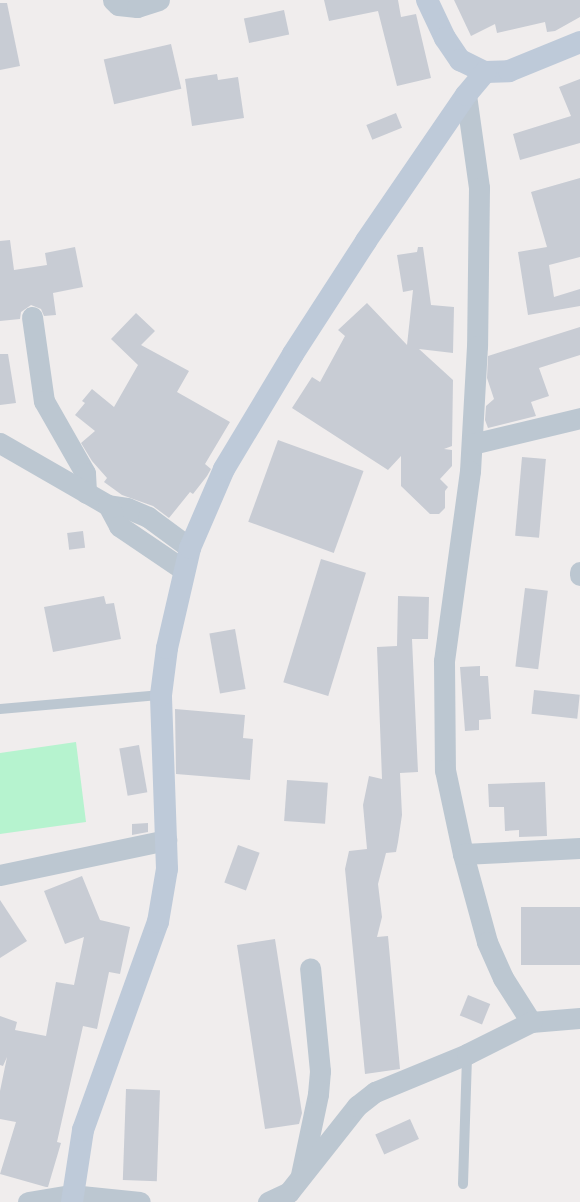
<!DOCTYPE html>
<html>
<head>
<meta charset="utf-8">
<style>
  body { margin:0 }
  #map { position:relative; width:580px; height:1202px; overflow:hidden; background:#f0eded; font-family:"Source Sans 3",sans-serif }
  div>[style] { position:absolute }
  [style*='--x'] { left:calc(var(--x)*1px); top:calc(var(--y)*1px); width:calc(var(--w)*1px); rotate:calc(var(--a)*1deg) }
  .green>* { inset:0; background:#b6f3cf }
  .building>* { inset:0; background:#c8ccd4; transform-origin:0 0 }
  .lane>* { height:10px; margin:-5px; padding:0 5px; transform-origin:5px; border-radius:5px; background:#bcc7d1 }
  .street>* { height:21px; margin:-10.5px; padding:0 10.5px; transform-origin:10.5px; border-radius:10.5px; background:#bcc7d1 }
  .secondary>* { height:22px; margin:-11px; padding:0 11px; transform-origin:11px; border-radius:11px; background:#becad9 }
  span { translate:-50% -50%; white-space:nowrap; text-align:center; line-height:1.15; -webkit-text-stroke:4px #fff; paint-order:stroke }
</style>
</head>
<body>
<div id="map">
  <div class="green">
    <i style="clip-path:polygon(76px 742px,86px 822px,0 834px,0 753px)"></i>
  </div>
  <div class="building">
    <i style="clip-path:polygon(324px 0,398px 0,401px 17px,416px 14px,431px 78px,397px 86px,378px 11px,329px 21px)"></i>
    <i style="clip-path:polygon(454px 0,580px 0,580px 17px,555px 31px,547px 32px,545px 22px,497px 33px,495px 24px,471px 36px)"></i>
    <i style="clip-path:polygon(0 3px,7px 3px,20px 66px,0 70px)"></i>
    <i style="left:284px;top:10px;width:25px;height:41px;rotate:78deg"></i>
    <i style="left:171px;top:44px;width:46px;height:69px;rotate:77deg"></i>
    <i style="clip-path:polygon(217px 74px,218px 80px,238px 77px,244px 118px,192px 126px,185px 79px)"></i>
    <i style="clip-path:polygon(580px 79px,580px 143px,520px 160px,513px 134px,571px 116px,559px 87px)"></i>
    <i style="left:396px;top:113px;width:16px;height:32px;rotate:68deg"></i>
    <i style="clip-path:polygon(580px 178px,580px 257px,549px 265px,554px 297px,580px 289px,580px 306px,528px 315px,518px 252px,547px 247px,531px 192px)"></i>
    <i style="clip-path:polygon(10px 240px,14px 270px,47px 265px,45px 253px,75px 247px,83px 287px,53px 293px,56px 315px,44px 316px,41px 309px,31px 305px,21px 312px,20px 319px,0 321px,0 241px)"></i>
    <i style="clip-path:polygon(418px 247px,423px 247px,431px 305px,454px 307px,453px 353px,419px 349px,453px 380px,452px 446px,444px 449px,452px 450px,452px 466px,440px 479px,448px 487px,445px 491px,445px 508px,439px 514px,430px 514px,401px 486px,401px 456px,388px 470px,292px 408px,312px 377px,320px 382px,345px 336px,338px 330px,367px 303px,407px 345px,413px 290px,403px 292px,397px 255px,417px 252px)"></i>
    <i style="clip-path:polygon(136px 313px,155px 331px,141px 345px,189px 371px,177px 392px,230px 422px,205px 464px,211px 469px,207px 476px,193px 494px,190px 492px,169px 518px,153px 506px,122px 495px,104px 482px,107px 478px,92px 461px,81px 443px,95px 431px,75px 415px,85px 403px,82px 401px,92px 389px,114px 407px,138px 365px,111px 339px)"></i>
    <i style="clip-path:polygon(580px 327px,580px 355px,539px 368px,549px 396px,531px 402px,536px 416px,488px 428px,485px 420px,486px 406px,494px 399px,487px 378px,488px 356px)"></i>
    <i style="clip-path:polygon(0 354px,8px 354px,16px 403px,0 405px)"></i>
    <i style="left:278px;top:440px;width:91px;height:87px;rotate:20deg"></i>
    <i style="left:522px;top:457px;width:24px;height:79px;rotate:5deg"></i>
    <i style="left:83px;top:531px;width:17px;height:16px;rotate:83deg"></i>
    <i style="left:321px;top:559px;width:47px;height:129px;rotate:17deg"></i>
    <i style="left:525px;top:588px;width:23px;height:79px;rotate:7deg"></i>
    <i style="clip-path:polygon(104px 596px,106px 604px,114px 603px,121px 639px,53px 652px,44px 607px)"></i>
    <i style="clip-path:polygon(398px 596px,429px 597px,428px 639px,412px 639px,418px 772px,400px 773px,402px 815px,398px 842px,396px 852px,386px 853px,378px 884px,382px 917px,377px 937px,388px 936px,400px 1069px,365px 1074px,345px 869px,349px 851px,367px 849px,363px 805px,369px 776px,382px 779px,377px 647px,397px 646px)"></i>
    <i style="left:235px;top:629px;width:61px;height:26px;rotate:80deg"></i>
    <i style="clip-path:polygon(480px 666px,480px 676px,488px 676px,491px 719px,479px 720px,479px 730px,465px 731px,460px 667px)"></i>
    <i style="left:534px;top:690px;width:46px;height:24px;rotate:6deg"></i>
    <i style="clip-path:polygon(175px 709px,245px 715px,243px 738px,253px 739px,250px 780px,176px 774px)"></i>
    <i style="left:139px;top:745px;width:48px;height:20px;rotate:80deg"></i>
    <i style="left:287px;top:780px;width:41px;height:41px;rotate:4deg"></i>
    <i style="clip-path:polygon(545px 782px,547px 836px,519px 837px,519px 830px,505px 831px,504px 807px,489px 807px,488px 784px)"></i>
    <i style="clip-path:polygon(148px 823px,148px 832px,132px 835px,132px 824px)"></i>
    <i style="left:238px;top:845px;width:23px;height:40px;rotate:20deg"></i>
    <i style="clip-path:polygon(82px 876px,100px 920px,130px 927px,120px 974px,109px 972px,97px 1029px,83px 1026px,57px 1142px,61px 1143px,48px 1187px,46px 1187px,0 1174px,16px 1122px,0 1119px,0 1091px,7px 1057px,3px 1066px,0 1065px,0 1016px,17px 1022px,15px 1030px,46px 1036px,56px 982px,74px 985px,84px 937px,65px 944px,44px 891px)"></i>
    <i style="clip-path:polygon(0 900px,27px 941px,0 958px)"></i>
    <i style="left:580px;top:907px;width:58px;height:59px;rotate:90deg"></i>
    <i style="clip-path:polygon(275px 939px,302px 1113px,299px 1124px,265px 1129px,237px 945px)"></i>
    <i style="left:468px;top:995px;width:24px;height:22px;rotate:22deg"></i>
    <i style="left:126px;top:1089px;width:34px;height:91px;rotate:2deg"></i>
    <i style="left:410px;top:1119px;width:22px;height:38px;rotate:66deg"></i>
  </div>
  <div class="lane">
    <i style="--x:0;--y:709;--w:162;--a:-5"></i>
    <i style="--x:463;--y:1184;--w:130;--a:-88.2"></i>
  </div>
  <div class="street">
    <i style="--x:113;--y:0;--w:7;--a:45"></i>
    <i style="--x:118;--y:5;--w:19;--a:6"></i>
    <i style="--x:137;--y:7;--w:23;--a:-18"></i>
    <i style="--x:466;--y:95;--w:94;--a:82"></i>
    <i style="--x:479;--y:188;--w:158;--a:90.7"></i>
    <i style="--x:477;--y:346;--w:125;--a:93.2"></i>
    <i style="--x:470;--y:471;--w:192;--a:97.8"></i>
    <i style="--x:444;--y:661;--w:109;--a:89.5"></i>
    <i style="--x:445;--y:770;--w:86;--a:77.9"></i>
    <i style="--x:463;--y:854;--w:91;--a:74.7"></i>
    <i style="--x:487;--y:942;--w:39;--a:66"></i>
    <i style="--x:503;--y:978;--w:52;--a:57.5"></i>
    <i style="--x:531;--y:1022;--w:49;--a:-4.7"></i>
    <i style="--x:32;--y:317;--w:85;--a:81.9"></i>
    <i style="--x:44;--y:401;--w:83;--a:60.3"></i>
    <i style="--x:85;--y:473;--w:20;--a:87"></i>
    <i style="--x:0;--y:443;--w:125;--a:29.9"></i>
    <i style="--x:108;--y:505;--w:19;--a:9"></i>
    <i style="--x:127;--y:508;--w:23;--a:23"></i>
    <i style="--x:148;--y:517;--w:52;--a:36.4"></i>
    <i style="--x:472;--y:444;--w:111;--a:-13.5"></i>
    <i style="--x:108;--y:505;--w:24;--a:62"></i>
    <i style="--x:119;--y:526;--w:78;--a:34.1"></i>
    <i style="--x:580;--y:572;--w:3;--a:90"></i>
    <i style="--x:463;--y:854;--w:117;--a:-2.9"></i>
    <i style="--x:0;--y:875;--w:170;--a:-11.9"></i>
    <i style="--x:301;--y:1175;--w:83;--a:-78.1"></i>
    <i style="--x:318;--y:1094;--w:23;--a:-85"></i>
    <i style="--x:320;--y:1071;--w:103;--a:-95.5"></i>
    <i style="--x:28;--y:1202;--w:44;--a:-9.2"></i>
    <i style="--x:71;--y:1195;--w:69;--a:5.8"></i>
    <i style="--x:268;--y:1202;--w:23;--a:-25"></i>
    <i style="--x:289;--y:1192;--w:110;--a:-51.7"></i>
    <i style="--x:357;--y:1106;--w:23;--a:-38"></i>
    <i style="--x:375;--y:1092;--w:100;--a:-22.4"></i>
    <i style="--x:467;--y:1054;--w:72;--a:-26.6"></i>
  </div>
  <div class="secondary">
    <i style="--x:427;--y:0;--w:42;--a:64.7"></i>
    <i style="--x:445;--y:38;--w:27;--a:56"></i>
    <i style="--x:460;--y:60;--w:28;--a:26"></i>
    <i style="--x:485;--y:72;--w:24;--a:-2"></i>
    <i style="--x:509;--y:71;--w:77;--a:-22.2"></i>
    <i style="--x:72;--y:1202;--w:73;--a:-81.3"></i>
    <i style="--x:83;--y:1130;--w:221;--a:-70.2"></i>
    <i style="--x:158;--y:922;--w:54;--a:-80.4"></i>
    <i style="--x:167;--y:869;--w:174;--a:-92"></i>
    <i style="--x:161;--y:695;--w:47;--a:-82.7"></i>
    <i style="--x:167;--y:648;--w:103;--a:-77"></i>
    <i style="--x:190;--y:548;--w:86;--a:-66.7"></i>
    <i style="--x:224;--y:469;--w:134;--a:-59"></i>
    <i style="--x:293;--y:354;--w:135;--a:-57.1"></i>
    <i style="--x:366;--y:241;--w:177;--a:-55.6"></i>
    <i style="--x:466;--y:95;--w:30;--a:-50"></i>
  </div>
</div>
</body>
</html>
